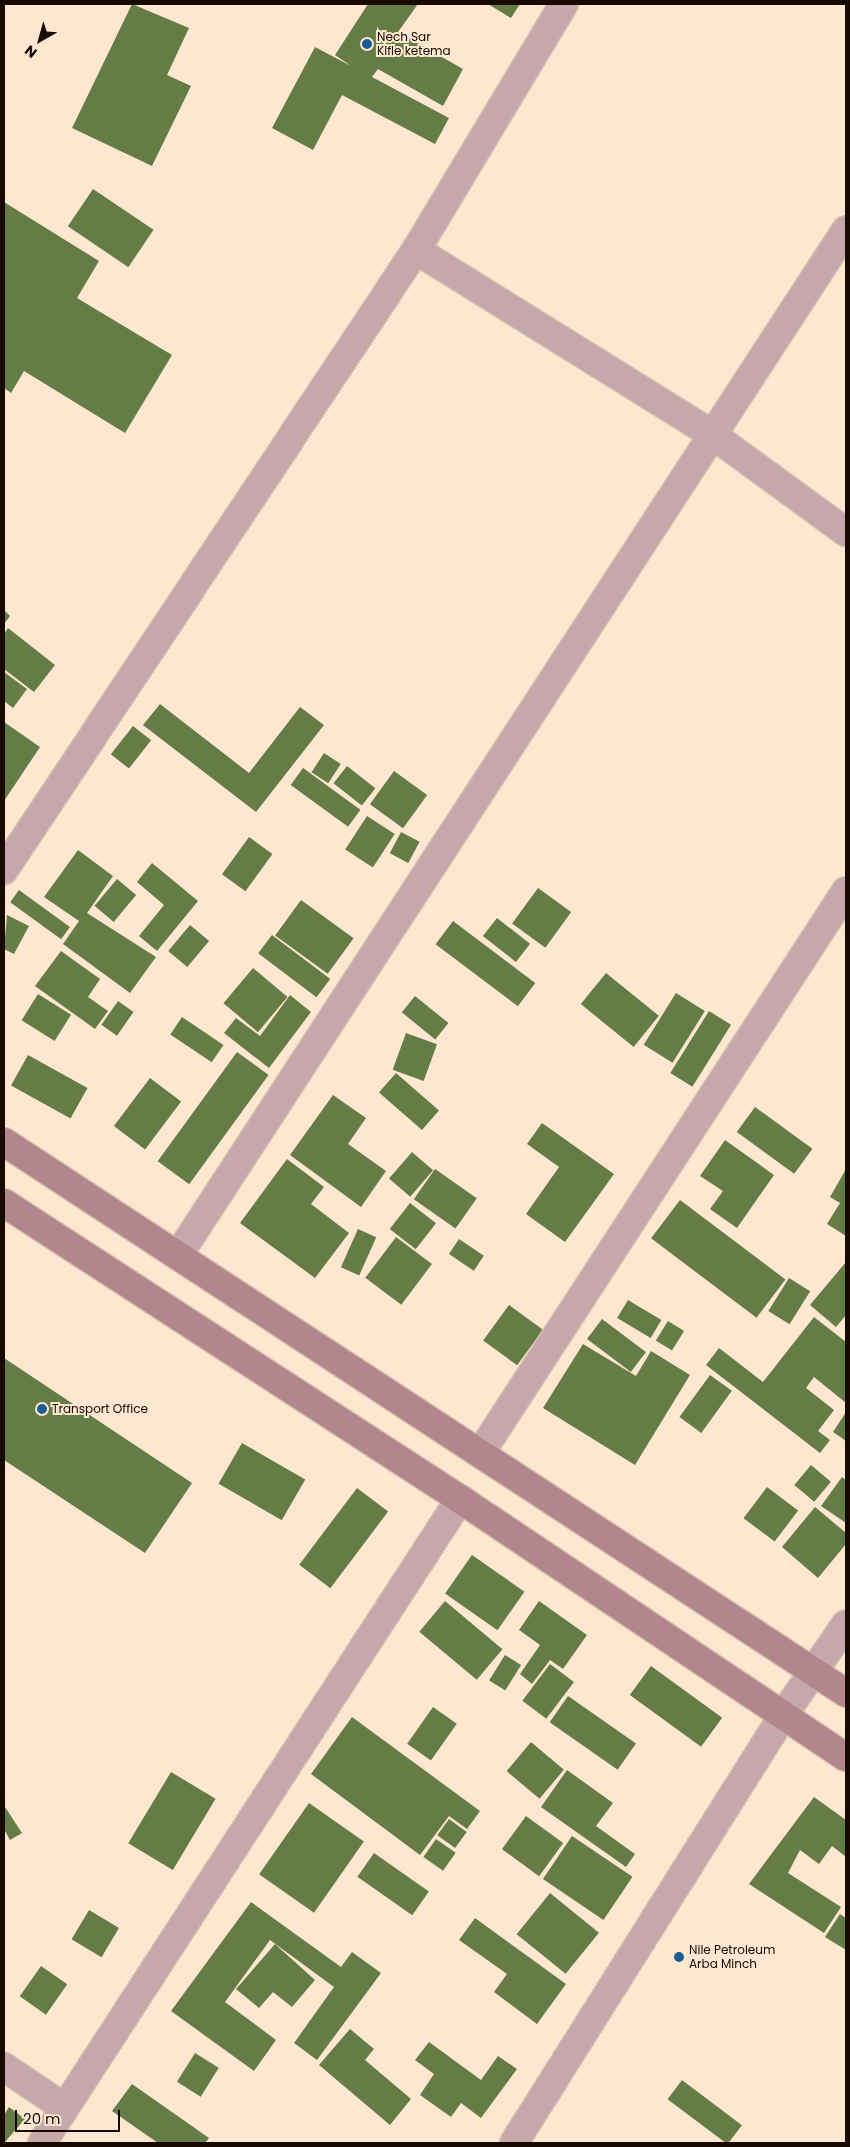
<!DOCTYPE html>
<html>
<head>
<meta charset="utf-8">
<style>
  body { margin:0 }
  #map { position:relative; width:850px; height:2147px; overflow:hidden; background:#fde7d0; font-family:Poppins,sans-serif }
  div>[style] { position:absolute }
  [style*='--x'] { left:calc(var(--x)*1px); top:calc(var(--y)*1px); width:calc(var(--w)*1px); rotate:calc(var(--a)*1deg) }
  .building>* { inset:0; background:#657c47; transform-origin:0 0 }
  .roads { filter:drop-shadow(1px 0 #d8c4af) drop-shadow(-1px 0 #d8c4af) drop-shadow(0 1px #d8c4af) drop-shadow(0 -1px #d8c4af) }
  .minor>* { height:28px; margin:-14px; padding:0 14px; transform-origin:14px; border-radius:14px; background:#c6a7ac }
  .secondary>* { height:28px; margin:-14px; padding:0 14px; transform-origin:14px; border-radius:14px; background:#b2868d }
  .dots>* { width:14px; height:14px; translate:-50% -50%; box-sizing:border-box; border:2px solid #fde7d0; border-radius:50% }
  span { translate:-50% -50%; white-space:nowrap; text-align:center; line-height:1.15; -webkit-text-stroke:4px #fde7d0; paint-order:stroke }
  .poi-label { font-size:12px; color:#160a01 }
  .left { translate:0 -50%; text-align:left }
  .frame { position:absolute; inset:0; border:5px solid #160a01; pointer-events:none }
  .north { position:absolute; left:15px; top:15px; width:50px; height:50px; -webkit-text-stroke:4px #fde7d0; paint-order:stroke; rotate:218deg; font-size:14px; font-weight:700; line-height:20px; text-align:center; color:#160a01 }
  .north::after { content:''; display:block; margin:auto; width:18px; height:22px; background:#160a01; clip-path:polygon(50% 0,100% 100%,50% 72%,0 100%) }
  .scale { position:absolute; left:15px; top:2110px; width:105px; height:22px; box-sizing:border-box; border:2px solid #160a01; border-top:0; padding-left:6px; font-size:15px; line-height:18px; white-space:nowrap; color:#160a01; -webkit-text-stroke:4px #fde7d0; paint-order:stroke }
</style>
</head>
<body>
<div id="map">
  <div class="building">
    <i style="clip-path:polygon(132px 4px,189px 28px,167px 75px,191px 86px,152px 166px,72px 128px)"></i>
    <i style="clip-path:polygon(368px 4px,418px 4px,398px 32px,463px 69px,443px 106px,378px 69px,372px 77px,449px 118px,435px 144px,342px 95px,313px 150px,272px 128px,315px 47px,351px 66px,335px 55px)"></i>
    <i style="clip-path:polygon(488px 4px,520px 4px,511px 18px)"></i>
    <i style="left:93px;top:189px;width:73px;height:45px;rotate:34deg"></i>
    <i style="clip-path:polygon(4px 202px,99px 261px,77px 298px,172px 355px,125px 433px,24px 371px,11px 393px,4px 388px)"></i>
    <i style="clip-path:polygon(4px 610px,10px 616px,4px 624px)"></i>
    <i style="clip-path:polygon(8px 628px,55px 665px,34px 692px,4px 669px,4px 634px)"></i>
    <i style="clip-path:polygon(4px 672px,27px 689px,13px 708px,4px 701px)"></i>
    <i style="clip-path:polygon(160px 704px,249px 773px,300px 707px,324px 725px,256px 812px,143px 725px)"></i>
    <i style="clip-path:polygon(4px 722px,40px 747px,4px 801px)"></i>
    <i style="left:133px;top:726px;width:23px;height:36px;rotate:38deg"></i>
    <i style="left:324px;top:753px;width:20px;height:23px;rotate:33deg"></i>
    <i style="left:347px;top:766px;width:36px;height:22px;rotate:38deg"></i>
    <i style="left:303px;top:768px;width:71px;height:21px;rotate:36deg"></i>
    <i style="left:394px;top:771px;width:41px;height:41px;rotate:36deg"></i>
    <i style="left:367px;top:816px;width:33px;height:40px;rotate:33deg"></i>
    <i style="left:401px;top:832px;width:21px;height:24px;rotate:28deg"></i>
    <i style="left:249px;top:837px;width:29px;height:46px;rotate:36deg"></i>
    <i style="clip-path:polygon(78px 850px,113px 876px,87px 913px,156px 957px,130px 993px,63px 944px,79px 921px,44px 897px)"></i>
    <i style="clip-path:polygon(152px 863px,198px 901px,157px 951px,139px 936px,164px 905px,137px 882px)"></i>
    <i style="left:117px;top:879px;width:25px;height:35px;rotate:40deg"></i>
    <i style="left:538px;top:888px;width:41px;height:44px;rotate:36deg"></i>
    <i style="left:19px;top:890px;width:63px;height:15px;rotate:36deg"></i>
    <i style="left:301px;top:900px;width:65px;height:44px;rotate:36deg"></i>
    <i style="clip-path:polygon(7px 915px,29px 926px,14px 954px,4px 949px)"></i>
    <i style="left:497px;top:918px;width:42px;height:23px;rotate:38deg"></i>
    <i style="left:453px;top:921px;width:103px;height:29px;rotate:37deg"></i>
    <i style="left:190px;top:925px;width:25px;height:34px;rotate:40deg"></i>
    <i style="left:272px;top:935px;width:73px;height:23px;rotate:37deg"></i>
    <i style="clip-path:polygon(61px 951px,100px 979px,88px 997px,108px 1011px,95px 1029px,35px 986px)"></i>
    <i style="left:253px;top:968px;width:45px;height:46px;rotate:40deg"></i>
    <i style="left:606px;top:973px;width:68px;height:40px;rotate:39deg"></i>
    <i style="left:676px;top:993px;width:34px;height:61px;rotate:32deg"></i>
    <i style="left:38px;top:994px;width:39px;height:31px;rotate:32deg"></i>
    <i style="clip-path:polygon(290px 995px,311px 1012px,269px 1068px,224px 1033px,236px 1018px,260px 1036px)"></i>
    <i style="left:415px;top:996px;width:43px;height:21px;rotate:39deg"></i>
    <i style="left:118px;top:1001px;width:19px;height:29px;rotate:35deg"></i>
    <i style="left:709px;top:1011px;width:26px;height:73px;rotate:32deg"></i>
    <i style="left:182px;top:1017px;width:50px;height:21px;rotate:34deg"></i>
    <i style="left:406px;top:1033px;width:33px;height:39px;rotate:20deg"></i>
    <i style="left:237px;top:1052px;width:39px;height:135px;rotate:36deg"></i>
    <i style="left:28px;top:1055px;width:68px;height:35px;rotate:29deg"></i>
    <i style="left:396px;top:1073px;width:57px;height:26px;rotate:41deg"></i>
    <i style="left:150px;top:1078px;width:39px;height:60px;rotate:37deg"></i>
    <i style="clip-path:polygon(333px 1095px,366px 1118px,348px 1144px,386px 1171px,361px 1207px,290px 1155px)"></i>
    <i style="left:755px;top:1107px;width:71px;height:31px;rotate:36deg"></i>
    <i style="clip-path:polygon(542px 1123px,614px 1174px,565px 1242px,526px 1214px,559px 1167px,527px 1144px)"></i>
    <i style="clip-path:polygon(725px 1140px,774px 1175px,737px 1228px,710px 1209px,723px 1191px,700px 1176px)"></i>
    <i style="left:412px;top:1152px;width:28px;height:35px;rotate:41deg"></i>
    <i style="clip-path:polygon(287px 1159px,324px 1187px,311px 1204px,349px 1233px,315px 1278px,240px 1223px)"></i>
    <i style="left:435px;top:1169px;width:51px;height:37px;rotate:35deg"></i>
    <i style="clip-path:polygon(846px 1169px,846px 1236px,827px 1224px,840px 1203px,830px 1197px)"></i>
    <i style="left:680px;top:1200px;width:132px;height:48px;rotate:37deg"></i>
    <i style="left:410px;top:1203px;width:33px;height:33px;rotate:38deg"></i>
    <i style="left:358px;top:1229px;width:20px;height:42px;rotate:24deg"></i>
    <i style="left:396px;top:1237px;width:45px;height:51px;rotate:37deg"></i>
    <i style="left:459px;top:1239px;width:30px;height:18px;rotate:34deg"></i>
    <i style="clip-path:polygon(846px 1262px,846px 1315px,836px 1327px,810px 1305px)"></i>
    <i style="left:789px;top:1278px;width:25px;height:39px;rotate:32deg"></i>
    <i style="left:628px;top:1300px;width:39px;height:21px;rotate:31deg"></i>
    <i style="left:509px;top:1305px;width:42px;height:44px;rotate:36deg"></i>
    <i style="clip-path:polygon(814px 1317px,846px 1342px,846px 1403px,814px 1377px,806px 1388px,834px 1410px,818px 1431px,830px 1440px,820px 1453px,706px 1365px,719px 1348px,763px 1382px)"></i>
    <i style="left:602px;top:1319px;width:55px;height:25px;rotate:37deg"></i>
    <i style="left:668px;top:1321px;width:19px;height:23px;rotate:32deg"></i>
    <i style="clip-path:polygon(583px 1344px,636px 1376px,651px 1351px,690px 1375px,635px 1465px,543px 1408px)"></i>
    <i style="clip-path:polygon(4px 1358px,192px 1483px,145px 1553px,4px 1460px)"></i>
    <i style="left:710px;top:1375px;width:27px;height:52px;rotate:36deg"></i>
    <i style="clip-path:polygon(846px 1412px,846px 1441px,833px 1432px)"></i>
    <i style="left:242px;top:1443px;width:73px;height:47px;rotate:30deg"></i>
    <i style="left:811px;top:1465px;width:26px;height:26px;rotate:40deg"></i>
    <i style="clip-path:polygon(842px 1477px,846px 1480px,846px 1523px,821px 1506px)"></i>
    <i style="left:767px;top:1487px;width:39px;height:39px;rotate:37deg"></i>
    <i style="left:357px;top:1488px;width:39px;height:96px;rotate:37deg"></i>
    <i style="clip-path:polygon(815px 1507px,846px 1533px,846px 1544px,818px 1578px,782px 1547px)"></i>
    <i style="left:472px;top:1555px;width:64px;height:47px;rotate:35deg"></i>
    <i style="left:445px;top:1601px;width:75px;height:40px;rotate:40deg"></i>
    <i style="clip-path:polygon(539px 1601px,587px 1635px,563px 1669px,550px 1660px,532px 1684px,520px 1674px,540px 1645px,519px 1630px)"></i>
    <i style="left:505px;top:1655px;width:19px;height:30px;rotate:32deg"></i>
    <i style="left:550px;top:1664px;width:30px;height:46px;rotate:37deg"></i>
    <i style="left:651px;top:1666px;width:88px;height:36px;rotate:36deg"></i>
    <i style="left:568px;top:1696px;width:83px;height:32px;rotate:35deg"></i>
    <i style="left:433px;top:1707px;width:29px;height:45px;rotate:35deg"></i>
    <i style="clip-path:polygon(352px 1717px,480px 1811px,467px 1829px,449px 1816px,420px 1855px,311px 1774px)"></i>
    <i style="left:531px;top:1742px;width:43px;height:38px;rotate:40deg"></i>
    <i style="clip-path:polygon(567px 1770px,613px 1803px,596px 1826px,635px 1854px,626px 1867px,541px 1807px)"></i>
    <i style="left:171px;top:1772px;width:52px;height:83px;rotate:31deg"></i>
    <i style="clip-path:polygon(814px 1797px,846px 1820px,846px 1857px,832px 1846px,819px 1864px,800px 1850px,788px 1873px,841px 1907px,824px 1933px,749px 1884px)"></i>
    <i style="left:309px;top:1803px;width:67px;height:87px;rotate:35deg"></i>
    <i style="clip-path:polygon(5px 1807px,22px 1833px,10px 1840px,4px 1829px)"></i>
    <i style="left:526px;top:1816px;width:46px;height:41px;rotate:36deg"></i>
    <i style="left:449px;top:1819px;width:22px;height:20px;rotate:36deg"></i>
    <i style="left:572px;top:1836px;width:73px;height:52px;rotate:34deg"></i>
    <i style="left:436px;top:1839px;width:24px;height:22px;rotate:35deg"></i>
    <i style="left:374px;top:1853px;width:67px;height:29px;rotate:35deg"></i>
    <i style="left:550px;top:1893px;width:63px;height:53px;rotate:39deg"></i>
    <i style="clip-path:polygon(251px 1902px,341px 1967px,352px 1952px,381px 1973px,317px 2060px,294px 2043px,334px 1987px,270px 1940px,225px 2002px,276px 2040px,254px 2071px,171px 2011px)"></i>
    <i style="left:89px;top:1910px;width:35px;height:34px;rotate:31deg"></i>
    <i style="clip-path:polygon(840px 1914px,846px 1918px,846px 1950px,825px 1937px)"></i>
    <i style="clip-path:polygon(475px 1918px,566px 1984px,537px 2024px,494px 1992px,507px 1974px,459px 1940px)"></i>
    <i style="clip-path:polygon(275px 1944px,315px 1980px,292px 2007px,273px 1992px,259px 2008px,236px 1989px)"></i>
    <i style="left:41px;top:1966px;width:32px;height:37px;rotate:35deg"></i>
    <i style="clip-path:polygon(350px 2029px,374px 2049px,365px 2060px,411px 2099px,390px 2125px,319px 2065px)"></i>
    <i style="clip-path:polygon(429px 2042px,481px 2080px,498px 2056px,517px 2069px,481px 2118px,461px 2103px,451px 2117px,420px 2095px,434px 2074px,415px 2060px)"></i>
    <i style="left:195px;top:2053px;width:28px;height:34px;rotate:32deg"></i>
    <i style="left:682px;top:2080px;width:75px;height:24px;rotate:37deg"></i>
    <i style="clip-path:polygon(132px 2084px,209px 2138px,205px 2143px,158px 2143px,112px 2111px)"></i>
    <i style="clip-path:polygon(9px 2107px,25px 2119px,4px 2143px,4px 2115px)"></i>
  </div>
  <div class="roads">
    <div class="minor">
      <i style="--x:416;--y:250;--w:346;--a:31.9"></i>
      <i style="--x:710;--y:433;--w:168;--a:36.1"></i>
      <i style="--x:4;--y:870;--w:744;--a:-56.4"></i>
      <i style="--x:416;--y:250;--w:287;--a:-59"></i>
      <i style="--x:179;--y:1254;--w:1222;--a:-56.92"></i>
      <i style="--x:481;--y:1452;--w:669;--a:-56.95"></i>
      <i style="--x:4;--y:2067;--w:73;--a:33.9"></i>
      <i style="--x:42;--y:2143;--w:768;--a:-57.01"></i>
      <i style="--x:514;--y:2143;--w:507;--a:-57.81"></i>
      <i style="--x:784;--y:1714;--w:109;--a:-55.4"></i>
    </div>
    <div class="secondary">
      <i style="--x:4;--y:1142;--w:1006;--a:33.2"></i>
      <i style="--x:4;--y:1203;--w:544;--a:32.99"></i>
      <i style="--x:460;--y:1499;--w:464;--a:33.8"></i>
    </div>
  </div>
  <div class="dots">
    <i style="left:367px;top:44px;background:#1c5d93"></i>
    <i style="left:42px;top:1409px;background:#1c5d93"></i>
    <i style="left:679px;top:1957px;background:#1c5d93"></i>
  </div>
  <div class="poi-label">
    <span class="left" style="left:377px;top:44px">Nech Sar<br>KIfle ketema</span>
    <span class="left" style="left:52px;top:1409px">Transport Office</span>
    <span class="left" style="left:689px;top:1957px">Nile Petroleum<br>Arba Minch</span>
  </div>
  <div class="frame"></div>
  <div class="north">N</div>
  <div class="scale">20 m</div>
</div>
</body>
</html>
